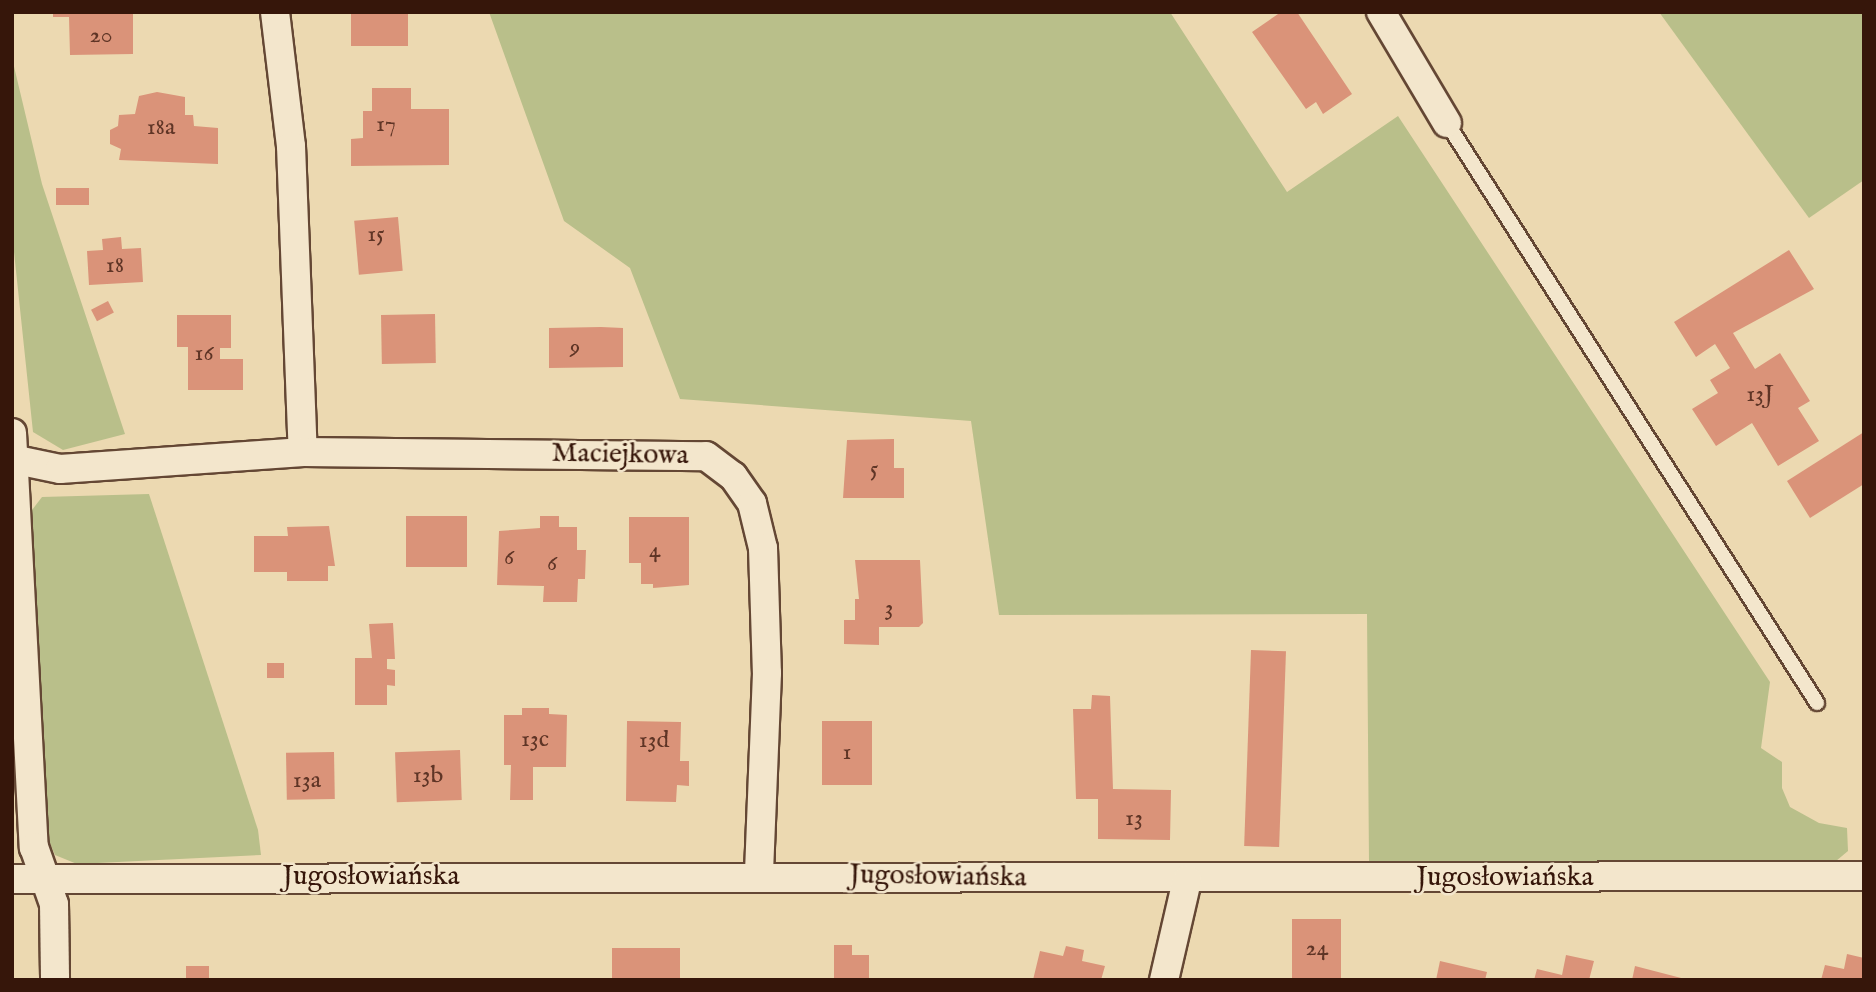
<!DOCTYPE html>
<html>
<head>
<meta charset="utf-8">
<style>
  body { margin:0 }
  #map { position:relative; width:1876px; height:992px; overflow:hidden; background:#ecd9b1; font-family:"IM FELL English",serif }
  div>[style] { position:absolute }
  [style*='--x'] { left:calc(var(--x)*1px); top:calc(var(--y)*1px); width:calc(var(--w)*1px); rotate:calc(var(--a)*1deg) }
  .green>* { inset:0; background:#b9bf8a }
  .building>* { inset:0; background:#da9379; transform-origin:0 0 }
  .roads { filter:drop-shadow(2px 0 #644734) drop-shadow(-2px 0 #644734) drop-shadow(0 2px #644734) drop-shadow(0 -2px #644734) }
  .service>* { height:14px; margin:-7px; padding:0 7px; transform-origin:7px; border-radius:7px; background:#f3e6cc }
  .minor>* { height:28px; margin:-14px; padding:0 14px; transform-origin:14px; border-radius:14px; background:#f3e6cc }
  span { translate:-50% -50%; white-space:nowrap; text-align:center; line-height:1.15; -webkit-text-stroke:5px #f3e6cc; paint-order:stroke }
  .number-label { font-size:24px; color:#5f3526 }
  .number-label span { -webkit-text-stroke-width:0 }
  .street-label { font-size:28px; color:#36160a }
  .frame { position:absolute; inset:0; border:14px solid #36160a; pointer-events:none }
</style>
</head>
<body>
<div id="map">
  <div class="green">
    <i style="clip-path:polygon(489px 12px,1170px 12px,1287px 192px,1398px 116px,1770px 682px,1761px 748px,1782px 762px,1782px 788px,1790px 807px,1819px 823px,1847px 828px,1848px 851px,1836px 861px,1369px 863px,1367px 614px,999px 615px,971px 421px,680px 399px,630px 268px,564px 221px)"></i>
    <i style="clip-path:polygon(1659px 12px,1864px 12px,1864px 180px,1809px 218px)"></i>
    <i style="clip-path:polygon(12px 58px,42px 184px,125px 434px,63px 450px,33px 432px,12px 233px)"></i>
    <i style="clip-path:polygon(149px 494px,258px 830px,261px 855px,77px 864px,55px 855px,47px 836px,32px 510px,42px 497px)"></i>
  </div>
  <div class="building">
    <i style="clip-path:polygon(53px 12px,133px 12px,133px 54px,70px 55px,69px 17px,53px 17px)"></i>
    <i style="left:351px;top:12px;width:57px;height:34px"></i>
    <i style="clip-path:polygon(1281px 12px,1297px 12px,1352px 94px,1323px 114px,1316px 102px,1306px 109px,1252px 32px)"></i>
    <i style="clip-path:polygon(372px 88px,411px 88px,411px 109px,449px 109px,449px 165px,351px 166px,351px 139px,363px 138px,363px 111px,372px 111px)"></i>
    <i style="clip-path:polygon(157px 92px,185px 97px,185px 115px,193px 115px,194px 126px,218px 128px,218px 164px,119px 160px,121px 149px,110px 144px,110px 130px,118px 126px,119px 115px,135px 114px,139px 96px)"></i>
    <i style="left:56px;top:188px;width:33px;height:17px"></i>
    <i style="left:398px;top:217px;width:54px;height:44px;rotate:85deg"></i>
    <i style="clip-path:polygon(121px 237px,122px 249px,141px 248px,143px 282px,89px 285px,87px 251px,103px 250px,102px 239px)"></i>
    <i style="clip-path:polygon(1789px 250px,1814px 289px,1733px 333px,1755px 369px,1780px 353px,1810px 401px,1798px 408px,1819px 441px,1778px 466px,1752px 423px,1716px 446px,1692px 409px,1718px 393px,1710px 380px,1730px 368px,1715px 344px,1696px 357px,1674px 322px)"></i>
    <i style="left:108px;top:301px;width:13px;height:19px;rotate:63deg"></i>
    <i style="left:435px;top:314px;width:49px;height:54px;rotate:89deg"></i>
    <i style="clip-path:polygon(177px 315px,231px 315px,231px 348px,220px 348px,220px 359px,243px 359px,243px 390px,188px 390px,188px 347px,177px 347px)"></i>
    <i style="clip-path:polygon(601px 327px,623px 328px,623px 367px,549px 368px,549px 328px)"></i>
    <i style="clip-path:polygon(1864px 432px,1864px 484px,1810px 518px,1787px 481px)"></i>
    <i style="clip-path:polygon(894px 439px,894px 468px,904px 468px,904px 498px,843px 498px,847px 440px)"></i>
    <i style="left:467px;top:516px;width:51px;height:61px;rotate:90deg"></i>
    <i style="clip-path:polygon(540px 516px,559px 516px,559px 527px,577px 527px,577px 550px,586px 550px,585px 579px,578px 579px,577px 602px,543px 602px,544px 586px,497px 585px,499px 531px,540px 528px)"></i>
    <i style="clip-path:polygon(629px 517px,689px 517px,689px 585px,653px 588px,653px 584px,641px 584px,641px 563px,629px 563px)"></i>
    <i style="clip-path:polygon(329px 526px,335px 566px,328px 566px,328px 581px,287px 581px,287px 572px,254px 572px,254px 536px,288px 536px,287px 527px)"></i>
    <i style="clip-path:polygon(855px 560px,920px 560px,923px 623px,919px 627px,879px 627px,879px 645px,844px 644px,844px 620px,855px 620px,855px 599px,859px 599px)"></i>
    <i style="clip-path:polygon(393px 623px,395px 659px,387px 659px,387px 669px,395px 670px,395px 686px,387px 685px,387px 705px,355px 705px,355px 658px,372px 658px,369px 624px)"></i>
    <i style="left:1251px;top:650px;width:35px;height:196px;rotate:2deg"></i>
    <i style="left:284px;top:663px;width:15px;height:17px;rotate:90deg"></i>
    <i style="clip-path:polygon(1092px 695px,1110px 696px,1113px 789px,1171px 790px,1170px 840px,1098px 839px,1098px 799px,1076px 799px,1073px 709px,1091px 709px)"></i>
    <i style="clip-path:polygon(522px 708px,549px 708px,549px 714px,567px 715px,566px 767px,533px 767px,533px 800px,510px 800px,511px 765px,504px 765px,504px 715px,522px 715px)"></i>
    <i style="clip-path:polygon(627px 721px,681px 722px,680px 761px,689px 761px,689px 786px,677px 785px,676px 802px,626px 801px)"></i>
    <i style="left:872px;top:721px;width:64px;height:50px;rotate:90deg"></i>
    <i style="left:460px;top:750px;width:50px;height:65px;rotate:88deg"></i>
    <i style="left:334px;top:752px;width:47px;height:48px;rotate:89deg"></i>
    <i style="left:1292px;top:919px;width:49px;height:61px"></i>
    <i style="clip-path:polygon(834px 945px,852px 945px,852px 955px,869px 955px,869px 980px,834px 980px)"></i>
    <i style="clip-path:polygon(1066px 946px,1084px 950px,1082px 961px,1105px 966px,1101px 980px,1033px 980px,1040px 951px,1063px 956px)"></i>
    <i style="left:612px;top:948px;width:68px;height:32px"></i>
    <i style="clip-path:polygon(1847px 954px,1864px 958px,1864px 980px,1821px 980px,1825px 965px,1844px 969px)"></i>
    <i style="clip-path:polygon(1566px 955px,1594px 961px,1589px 980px,1534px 980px,1537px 969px,1562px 975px)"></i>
    <i style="clip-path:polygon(1440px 961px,1487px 972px,1485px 980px,1436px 980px)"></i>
    <i style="left:186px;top:966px;width:23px;height:14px"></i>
    <i style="clip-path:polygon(1635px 966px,1685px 979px,1685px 980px,1632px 980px)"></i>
  </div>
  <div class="roads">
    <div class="service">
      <i style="--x:1447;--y:123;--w:688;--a:57.46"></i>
    </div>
    <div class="minor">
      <i style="--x:275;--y:12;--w:135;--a:83.2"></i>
      <i style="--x:291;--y:146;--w:306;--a:87.8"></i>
      <i style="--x:1381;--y:12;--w:129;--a:59.3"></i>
      <i style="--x:12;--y:433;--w:415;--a:87"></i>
      <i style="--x:34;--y:847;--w:60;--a:70.7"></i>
      <i style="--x:54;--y:904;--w:76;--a:89.2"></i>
      <i style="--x:12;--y:459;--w:49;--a:11.8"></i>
      <i style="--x:60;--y:469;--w:244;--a:-4"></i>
      <i style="--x:303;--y:452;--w:403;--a:0.6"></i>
      <i style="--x:706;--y:456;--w:34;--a:37"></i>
      <i style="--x:733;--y:476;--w:33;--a:55"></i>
      <i style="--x:752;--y:503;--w:46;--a:76.3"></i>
      <i style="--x:763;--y:548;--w:125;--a:88.2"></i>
      <i style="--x:767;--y:673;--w:202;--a:92.3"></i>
      <i style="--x:12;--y:879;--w:1852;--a:-0.09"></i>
      <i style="--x:1164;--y:980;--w:103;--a:-77"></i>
    </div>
  </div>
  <div class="number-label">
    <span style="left:101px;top:36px">20</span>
    <span style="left:386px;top:125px">17</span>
    <span style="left:161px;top:128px">18a</span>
    <span style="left:376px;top:235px">15</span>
    <span style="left:115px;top:266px">18</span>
    <span style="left:575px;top:348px">9</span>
    <span style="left:204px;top:354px">16</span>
    <span style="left:1760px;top:395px">13J</span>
    <span style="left:874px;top:470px">5</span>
    <span style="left:655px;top:551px">4</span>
    <span style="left:509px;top:558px">6</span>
    <span style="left:552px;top:564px">6</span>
    <span style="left:889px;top:609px">3</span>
    <span style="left:535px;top:740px">13c</span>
    <span style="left:654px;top:741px">13d</span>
    <span style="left:847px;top:753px">1</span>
    <span style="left:428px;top:776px">13b</span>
    <span style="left:307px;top:781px">13a</span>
    <span style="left:1134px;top:819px">13</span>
    <span style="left:1317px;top:949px">24</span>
  </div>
  <div class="street-label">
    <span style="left:620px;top:455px;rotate:1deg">Maciejkowa</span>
    <span style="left:371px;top:877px">Jugosłowiańska</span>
    <span style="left:938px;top:877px;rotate:1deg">Jugosłowiańska</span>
    <span style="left:1505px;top:878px">Jugosłowiańska</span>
  </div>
  <div class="frame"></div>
</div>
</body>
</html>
